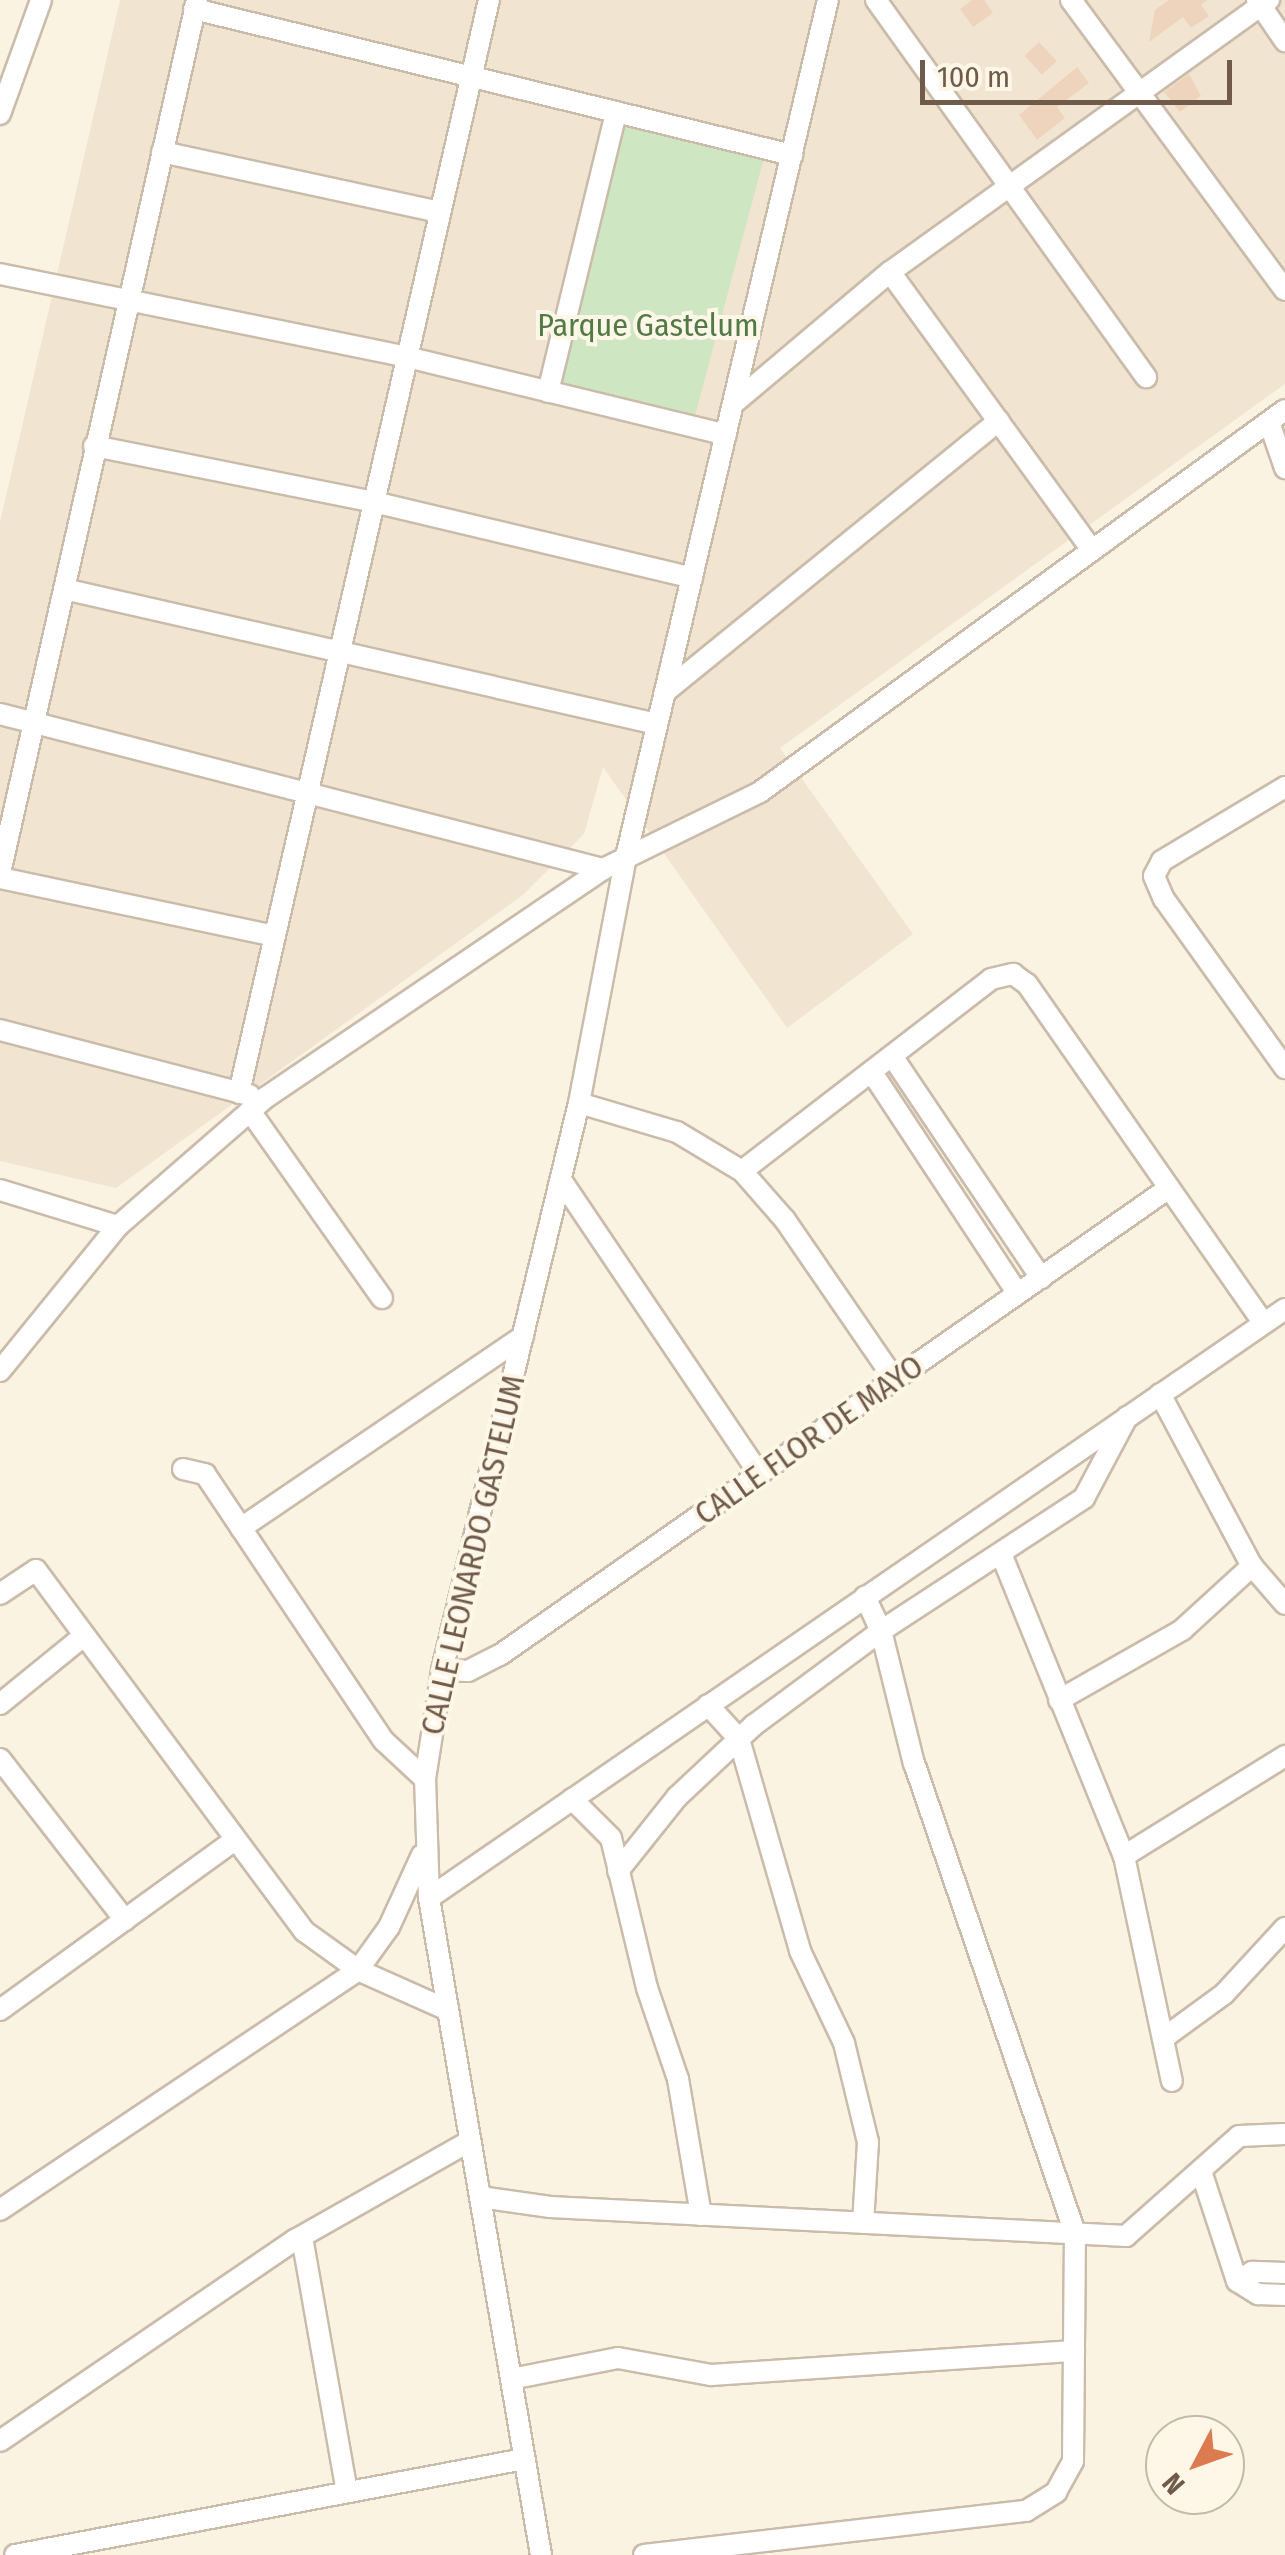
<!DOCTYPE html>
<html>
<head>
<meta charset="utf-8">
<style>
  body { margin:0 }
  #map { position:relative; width:1285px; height:2555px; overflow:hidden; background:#faf3e2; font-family:"Fira Sans Condensed",sans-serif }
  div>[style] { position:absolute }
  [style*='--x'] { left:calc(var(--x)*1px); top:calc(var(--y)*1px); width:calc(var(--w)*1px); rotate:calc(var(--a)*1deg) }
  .residential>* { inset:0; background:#f1e5d1 }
  .green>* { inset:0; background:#cee6c2; transform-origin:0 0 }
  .building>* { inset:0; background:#eed4bc; transform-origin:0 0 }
  .roads { filter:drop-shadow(2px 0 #cabbaa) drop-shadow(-2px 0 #cabbaa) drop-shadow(0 2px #cabbaa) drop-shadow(0 -2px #cabbaa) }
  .street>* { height:20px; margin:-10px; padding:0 10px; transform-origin:10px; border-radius:10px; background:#fff }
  span { translate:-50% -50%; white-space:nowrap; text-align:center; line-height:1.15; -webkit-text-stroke:8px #fef7e8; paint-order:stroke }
  .park-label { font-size:32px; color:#527a46 }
  .street-label { font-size:32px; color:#705b4b }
  .north { position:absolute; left:1145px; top:2415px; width:100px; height:100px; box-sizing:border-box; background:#fef7e8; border:2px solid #c5b9a9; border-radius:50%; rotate:229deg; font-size:28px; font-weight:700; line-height:40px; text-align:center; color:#705b4b }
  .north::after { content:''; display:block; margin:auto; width:35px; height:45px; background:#dc7a50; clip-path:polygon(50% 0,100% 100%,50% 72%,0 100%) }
  .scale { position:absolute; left:920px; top:60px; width:312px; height:45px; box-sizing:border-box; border:5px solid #705b4b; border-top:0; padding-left:12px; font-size:30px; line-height:35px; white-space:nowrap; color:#705b4b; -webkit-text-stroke:8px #fef7e8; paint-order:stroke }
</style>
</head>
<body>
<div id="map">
  <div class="residential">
    <i style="clip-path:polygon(120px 0,1285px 0,1285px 384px,780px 748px,913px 934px,787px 1028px,603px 767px,584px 834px,523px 895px,116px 1188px,0 1161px,0 522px)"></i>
  </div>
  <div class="green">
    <i style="left:622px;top:120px;width:147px;height:274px;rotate:15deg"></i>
  </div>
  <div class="building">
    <i style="clip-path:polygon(972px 0,984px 0,993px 13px,973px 27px,960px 9px)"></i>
    <i style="clip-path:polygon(1169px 0,1207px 0,1201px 5px,1209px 16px,1191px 28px,1183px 17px,1149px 42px,1155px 10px)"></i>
    <i style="left:1039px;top:42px;width:26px;height:20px;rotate:47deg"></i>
    <i style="clip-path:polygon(1077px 67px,1089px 83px,1057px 107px,1065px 118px,1037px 140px,1019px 115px)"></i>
    <i style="clip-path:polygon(1189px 74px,1201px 96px,1180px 112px,1164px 92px)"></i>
  </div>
  <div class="roads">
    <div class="street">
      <i style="--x:876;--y:0;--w:464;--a:54.4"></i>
      <i style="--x:1071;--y:0;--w:360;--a:53.6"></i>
      <i style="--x:1257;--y:0;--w:50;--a:55.7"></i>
      <i style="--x:194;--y:9;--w:616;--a:13.72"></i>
      <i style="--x:0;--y:114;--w:121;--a:-70.2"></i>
      <i style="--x:162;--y:152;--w:284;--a:12.2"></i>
      <i style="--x:890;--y:272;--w:344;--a:54"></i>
      <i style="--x:0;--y:274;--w:415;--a:11.5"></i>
      <i style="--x:407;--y:357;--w:328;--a:13.7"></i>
      <i style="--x:548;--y:392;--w:288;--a:-76.3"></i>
      <i style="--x:733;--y:404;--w:205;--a:-40.1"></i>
      <i style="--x:890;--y:272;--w:467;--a:-35.7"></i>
      <i style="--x:1269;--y:422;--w:49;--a:70.8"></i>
      <i style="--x:94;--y:446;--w:286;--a:11.3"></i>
      <i style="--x:374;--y:502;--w:327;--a:13.4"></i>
      <i style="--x:64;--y:589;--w:608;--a:12.83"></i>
      <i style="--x:665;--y:692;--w:430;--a:-39.1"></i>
      <i style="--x:0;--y:714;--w:623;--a:14.42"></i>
      <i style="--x:1285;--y:787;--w:144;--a:149"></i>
      <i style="--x:1162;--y:861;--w:17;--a:118"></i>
      <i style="--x:1154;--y:876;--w:25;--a:67"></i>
      <i style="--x:1164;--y:899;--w:208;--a:54.4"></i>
      <i style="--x:0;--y:873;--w:895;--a:-77.28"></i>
      <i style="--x:0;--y:878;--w:277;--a:11.9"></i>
      <i style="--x:0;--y:1030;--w:258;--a:14.6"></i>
      <i style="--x:894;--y:1059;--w:264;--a:56.1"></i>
      <i style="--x:873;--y:1074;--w:263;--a:56.6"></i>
      <i style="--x:239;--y:1093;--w:1121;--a:-77.12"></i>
      <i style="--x:579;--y:1103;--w:102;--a:16.5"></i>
      <i style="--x:677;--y:1132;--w:76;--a:31"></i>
      <i style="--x:742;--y:1171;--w:65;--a:48.7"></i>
      <i style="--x:785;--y:1220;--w:194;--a:55.5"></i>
      <i style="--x:250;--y:1111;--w:229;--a:54.8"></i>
      <i style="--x:742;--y:1171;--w:314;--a:-37.6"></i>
      <i style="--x:991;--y:979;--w:23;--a:-13"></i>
      <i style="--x:1013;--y:974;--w:17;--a:36"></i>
      <i style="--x:1027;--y:984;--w:412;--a:55.1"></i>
      <i style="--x:561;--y:1180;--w:354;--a:56"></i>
      <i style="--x:0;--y:1190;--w:123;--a:17"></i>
      <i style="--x:0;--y:1371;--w:187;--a:-50.9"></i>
      <i style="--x:118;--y:1226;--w:195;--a:-41"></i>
      <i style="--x:265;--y:1098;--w:408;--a:-34.1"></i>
      <i style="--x:603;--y:869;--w:175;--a:-26.1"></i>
      <i style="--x:760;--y:792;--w:649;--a:-36.04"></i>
      <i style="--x:1160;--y:1394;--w:195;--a:61.9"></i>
      <i style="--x:1252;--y:1566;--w:50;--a:49"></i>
      <i style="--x:183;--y:1469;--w:23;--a:13"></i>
      <i style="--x:205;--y:1474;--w:321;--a:56.2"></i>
      <i style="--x:384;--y:1741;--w:56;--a:42.8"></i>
      <i style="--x:241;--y:1528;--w:341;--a:-34.2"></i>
      <i style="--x:1002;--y:1556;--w:324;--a:67.9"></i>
      <i style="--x:1124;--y:1856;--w:230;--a:78"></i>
      <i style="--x:0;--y:1594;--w:43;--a:-33.7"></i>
      <i style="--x:36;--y:1570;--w:450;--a:53.4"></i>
      <i style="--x:304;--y:1931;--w:67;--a:35.8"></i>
      <i style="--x:358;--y:1970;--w:98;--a:24"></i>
      <i style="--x:442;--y:1670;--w:26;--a:2"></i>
      <i style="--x:468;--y:1671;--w:36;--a:-27"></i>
      <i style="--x:500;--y:1655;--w:816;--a:-34.92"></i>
      <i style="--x:1059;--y:1700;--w:142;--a:-29.6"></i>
      <i style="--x:1182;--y:1630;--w:95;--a:-42.4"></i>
      <i style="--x:0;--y:1704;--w:109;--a:-39.1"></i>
      <i style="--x:708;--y:1705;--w:46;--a:47.6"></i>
      <i style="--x:739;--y:1739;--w:221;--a:73.9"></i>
      <i style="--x:800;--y:1951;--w:102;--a:64.4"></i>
      <i style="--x:844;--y:2043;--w:102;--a:76.4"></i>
      <i style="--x:868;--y:2142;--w:81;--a:93.5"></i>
      <i style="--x:0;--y:1759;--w:204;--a:52.2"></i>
      <i style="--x:572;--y:1799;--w:55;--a:45"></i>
      <i style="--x:611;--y:1838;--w:154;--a:76.5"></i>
      <i style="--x:647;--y:1988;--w:96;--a:71.2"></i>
      <i style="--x:678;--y:2079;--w:138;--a:80.4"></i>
      <i style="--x:1124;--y:1856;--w:190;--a:-31.8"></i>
      <i style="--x:618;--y:1871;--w:95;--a:-51.4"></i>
      <i style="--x:677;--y:1797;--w:105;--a:-43.1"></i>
      <i style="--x:754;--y:1725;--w:158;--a:-36.5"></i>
      <i style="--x:881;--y:1631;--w:243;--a:-33.2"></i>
      <i style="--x:1084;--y:1498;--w:92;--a:-62"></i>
      <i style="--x:429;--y:1898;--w:1039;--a:-34.53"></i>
      <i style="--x:0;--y:2010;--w:291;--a:-35.9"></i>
      <i style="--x:1165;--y:2037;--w:73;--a:-36.1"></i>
      <i style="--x:1224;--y:1994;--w:90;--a:-47.3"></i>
      <i style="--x:1201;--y:2171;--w:116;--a:71.9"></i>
      <i style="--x:480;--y:2197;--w:71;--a:8.1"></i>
      <i style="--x:550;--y:2207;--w:577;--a:2.88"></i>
      <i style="--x:1126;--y:2236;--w:151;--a:-41.5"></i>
      <i style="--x:1239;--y:2136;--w:46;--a:-2.5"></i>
      <i style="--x:0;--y:2210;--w:431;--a:-33.8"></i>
      <i style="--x:358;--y:1970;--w:53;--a:-54.2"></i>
      <i style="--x:389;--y:1927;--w:79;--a:-65.4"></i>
      <i style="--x:302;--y:2237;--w:259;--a:80"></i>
      <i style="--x:1285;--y:2273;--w:33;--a:-178"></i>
      <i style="--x:1252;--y:2272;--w:17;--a:149"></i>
      <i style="--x:1237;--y:2281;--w:25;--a:32"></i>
      <i style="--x:1258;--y:2294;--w:27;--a:2"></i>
      <i style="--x:511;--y:2379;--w:109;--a:-11.1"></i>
      <i style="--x:618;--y:2358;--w:95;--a:10.4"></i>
      <i style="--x:711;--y:2375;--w:364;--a:-3.8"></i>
      <i style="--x:0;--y:2441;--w:357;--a:-34.3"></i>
      <i style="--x:295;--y:2240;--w:201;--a:-29.5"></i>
      <i style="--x:15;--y:2555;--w:518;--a:-10.68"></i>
      <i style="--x:541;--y:2555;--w:666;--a:-99.67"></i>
      <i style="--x:429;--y:1898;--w:119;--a:-91.9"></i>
      <i style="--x:425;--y:1779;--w:110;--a:-81.1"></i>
      <i style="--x:442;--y:1670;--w:583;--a:-76.42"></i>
      <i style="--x:579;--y:1103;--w:250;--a:-79.2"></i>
      <i style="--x:626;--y:857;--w:880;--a:-76.74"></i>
      <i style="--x:644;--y:2555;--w:385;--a:-6.6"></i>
      <i style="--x:1026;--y:2511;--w:36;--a:-32"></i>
      <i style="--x:1056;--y:2492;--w:35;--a:-61"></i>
      <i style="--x:1073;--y:2461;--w:228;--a:-89.5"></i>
      <i style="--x:1075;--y:2233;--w:496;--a:-108.9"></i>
      <i style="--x:914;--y:1764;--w:137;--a:-103.9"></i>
      <i style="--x:881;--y:1631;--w:38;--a:-115"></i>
    </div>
  </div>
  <div class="park-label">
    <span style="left:648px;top:325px">Parque Gastelum</span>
  </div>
  <div class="street-label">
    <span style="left:809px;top:1440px;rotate:-35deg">CALLE FLOR DE MAYO</span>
    <span style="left:473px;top:1555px;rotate:-77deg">CALLE LEONARDO GASTELUM</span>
  </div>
  <div class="north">N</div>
  <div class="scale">100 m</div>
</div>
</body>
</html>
